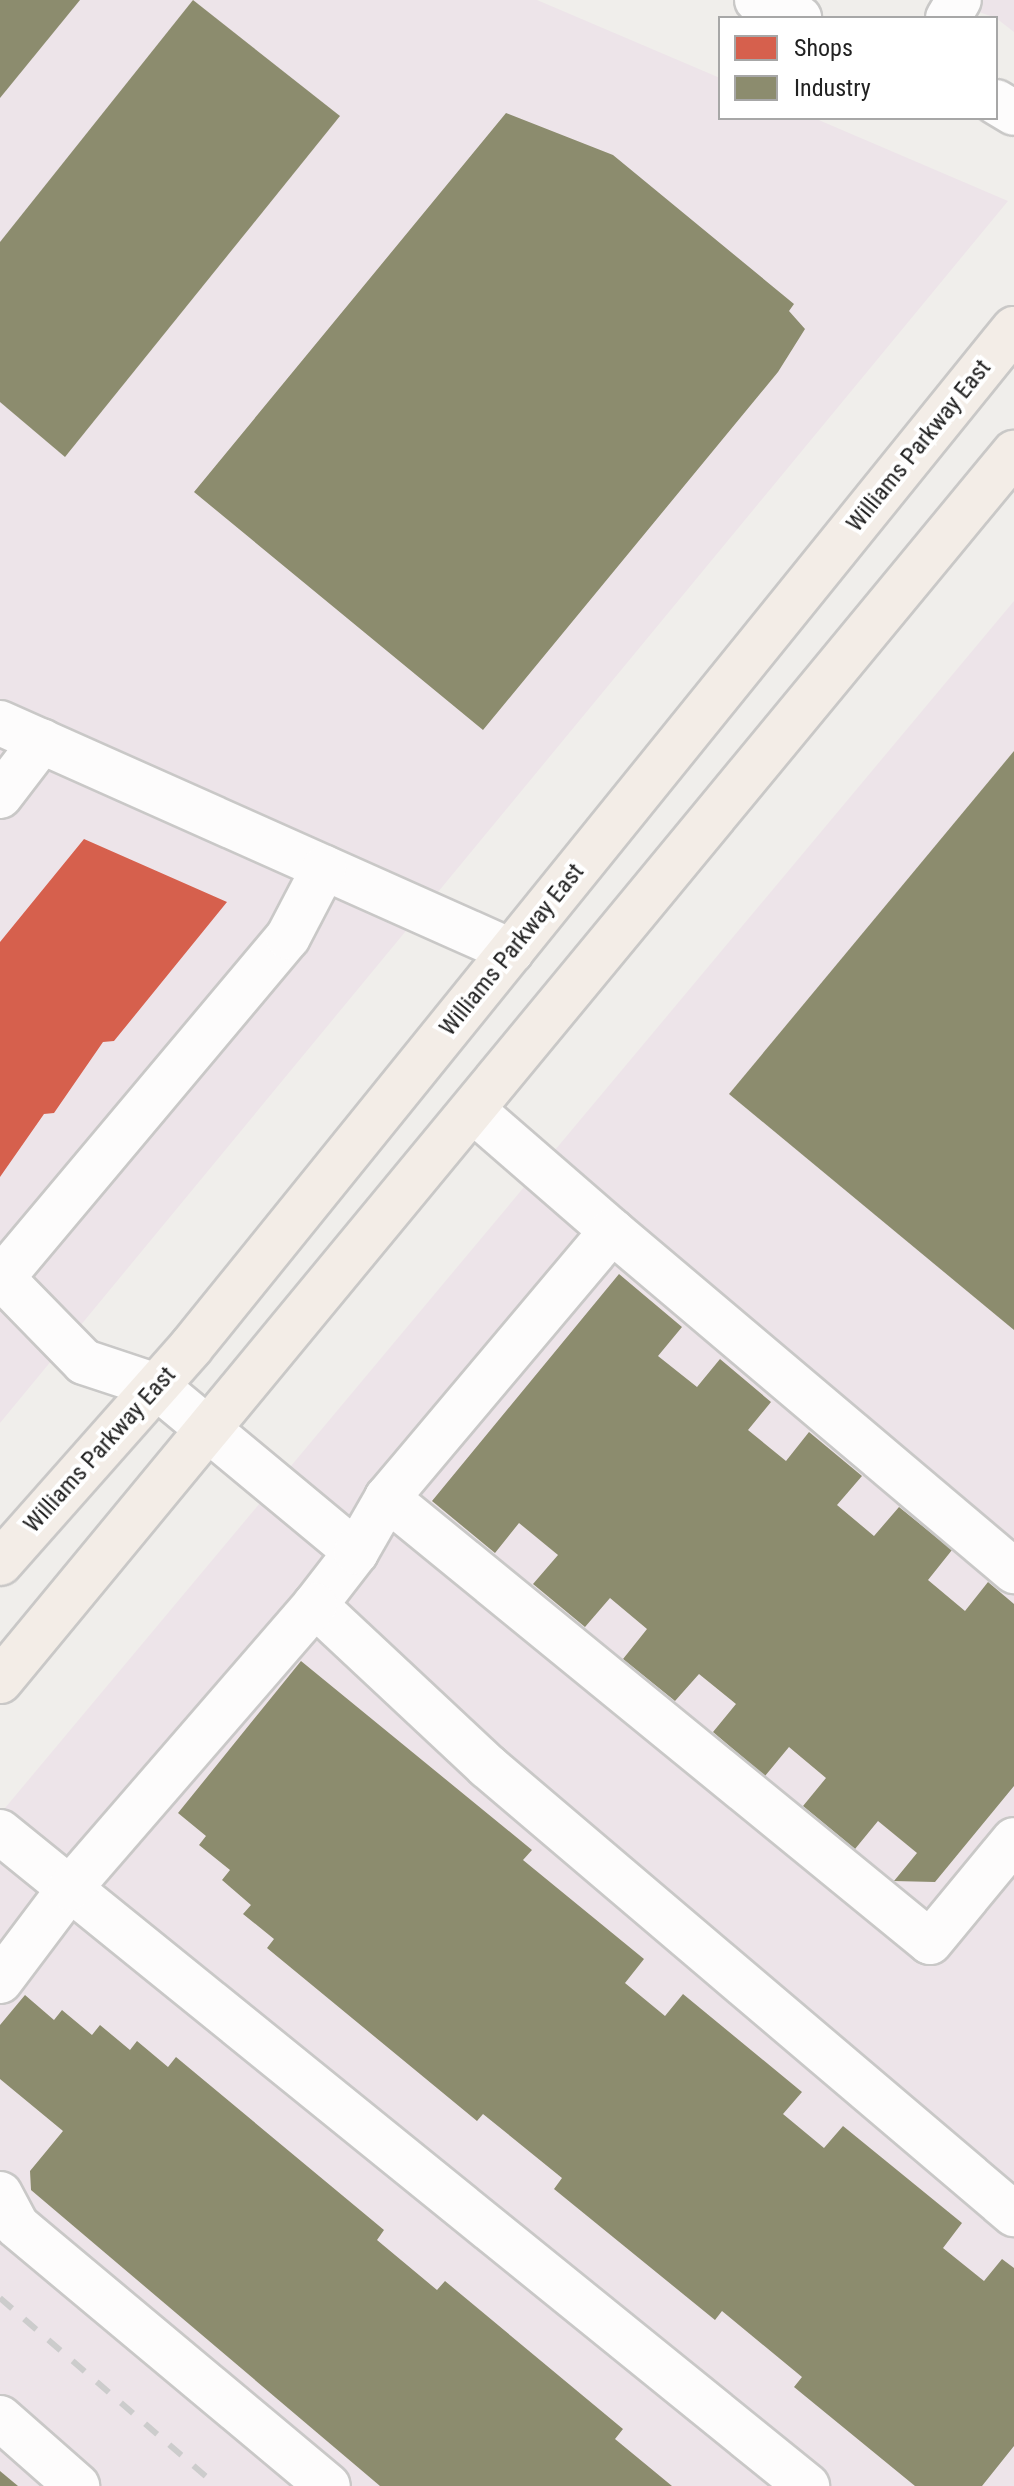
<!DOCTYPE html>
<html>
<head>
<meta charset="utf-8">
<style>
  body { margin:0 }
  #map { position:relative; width:1014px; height:2486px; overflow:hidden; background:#f0eeeb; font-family:"Roboto Condensed",sans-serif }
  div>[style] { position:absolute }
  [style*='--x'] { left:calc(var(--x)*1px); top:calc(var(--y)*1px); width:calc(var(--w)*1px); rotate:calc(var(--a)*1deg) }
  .industrial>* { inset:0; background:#ede4e9 }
  .shops>* { inset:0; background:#d6604d }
  .industry>* { inset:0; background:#8c8c6e }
  .roads { filter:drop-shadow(2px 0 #c9c8c7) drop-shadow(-2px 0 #c9c8c7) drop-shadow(0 2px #c9c8c7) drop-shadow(0 -2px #c9c8c7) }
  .minor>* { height:44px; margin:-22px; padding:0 22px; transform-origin:22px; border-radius:22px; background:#fdfcfc }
  .major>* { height:44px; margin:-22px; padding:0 22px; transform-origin:22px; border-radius:22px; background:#f3ede7 }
  .rail>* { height:6px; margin-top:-3px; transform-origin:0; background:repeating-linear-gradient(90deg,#ccc 0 16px,transparent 0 32px) }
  span { translate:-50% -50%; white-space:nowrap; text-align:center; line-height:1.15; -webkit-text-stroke:8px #fff; paint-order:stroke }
  .street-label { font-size:24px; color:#222 }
  .legend { position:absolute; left:718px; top:16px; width:280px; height:104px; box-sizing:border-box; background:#fff; border:2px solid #a7a7a7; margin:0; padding:10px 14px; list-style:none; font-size:24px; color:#222 }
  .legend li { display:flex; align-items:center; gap:16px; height:40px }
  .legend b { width:40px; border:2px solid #a7a7a7 }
</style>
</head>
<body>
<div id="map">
  <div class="industrial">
    <i style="clip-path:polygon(0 0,537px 0,720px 78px,720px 118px,814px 118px,1008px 201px,0 1423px)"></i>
    <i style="clip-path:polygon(945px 0,1014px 0,1014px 32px,996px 18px)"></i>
    <i style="clip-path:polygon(1014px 601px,1014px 2486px,0 2486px,0 1814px)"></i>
  </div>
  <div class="shops">
    <i style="clip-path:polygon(84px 839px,227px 902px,114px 1041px,103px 1042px,54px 1113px,44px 1114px,0 1177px,0 942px)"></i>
  </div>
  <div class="industry">
    <i style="clip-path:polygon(0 0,80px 0,0 98px)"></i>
    <i style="clip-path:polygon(193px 0,340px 116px,65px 457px,0 402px,0 242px)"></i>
    <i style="clip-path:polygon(506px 113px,613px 155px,794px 304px,789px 311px,805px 329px,778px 372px,483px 730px,194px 492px)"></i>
    <i style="clip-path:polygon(1014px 751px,1014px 1330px,729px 1094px)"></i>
    <i style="clip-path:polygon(619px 1274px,682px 1327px,658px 1356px,697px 1387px,720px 1359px,771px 1402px,748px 1430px,786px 1461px,809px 1432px,862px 1476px,837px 1505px,874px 1536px,899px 1507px,952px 1550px,928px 1580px,965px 1611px,988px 1582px,1014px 1604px,1014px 1786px,935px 1882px,894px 1881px,917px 1853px,878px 1821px,855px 1849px,803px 1806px,826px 1778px,789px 1747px,765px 1776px,713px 1732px,736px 1704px,699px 1674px,675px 1701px,623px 1659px,647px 1629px,610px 1598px,585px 1627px,533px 1584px,558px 1555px,519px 1523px,495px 1553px,432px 1501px)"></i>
    <i style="clip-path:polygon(301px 1661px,532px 1850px,523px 1860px,644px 1959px,625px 1983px,665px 2016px,683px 1994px,802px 2092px,783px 2114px,824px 2148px,843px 2126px,962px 2223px,943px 2248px,984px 2281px,1002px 2259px,1014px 2268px,1014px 2446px,982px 2486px,915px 2486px,794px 2387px,802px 2377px,722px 2311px,715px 2320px,554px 2189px,562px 2178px,483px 2114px,477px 2121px,267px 1948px,274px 1939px,243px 1914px,251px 1905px,222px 1880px,230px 1870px,199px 1845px,206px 1836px,178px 1813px)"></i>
    <i style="clip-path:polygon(25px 1995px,54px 2020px,62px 2010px,92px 2035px,100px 2025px,130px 2050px,137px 2041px,168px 2067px,176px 2057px,384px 2230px,377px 2240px,437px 2290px,445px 2281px,623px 2429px,615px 2439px,672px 2486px,380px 2486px,31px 2190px,30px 2171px,63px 2131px,0 2079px,0 2025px)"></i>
    <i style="clip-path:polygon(0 2471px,18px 2486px,0 2486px)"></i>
  </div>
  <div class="roads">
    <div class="minor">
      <i style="--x:757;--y:0;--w:46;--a:23.2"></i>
      <i style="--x:948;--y:18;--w:21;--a:-59"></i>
      <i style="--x:996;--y:102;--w:21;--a:31"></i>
      <i style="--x:0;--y:723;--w:560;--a:24.05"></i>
      <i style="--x:0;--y:796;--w:69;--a:-52.6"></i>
      <i style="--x:475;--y:1112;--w:181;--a:41"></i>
      <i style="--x:2;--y:1278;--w:117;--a:45.7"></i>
      <i style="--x:84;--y:1362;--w:76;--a:18.4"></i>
      <i style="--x:156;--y:1386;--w:260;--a:39.7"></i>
      <i style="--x:356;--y:1552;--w:67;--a:127.7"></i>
      <i style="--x:315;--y:1605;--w:236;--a:43.1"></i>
      <i style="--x:487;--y:1766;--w:692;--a:40.37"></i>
      <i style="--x:0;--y:1280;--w:448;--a:-50"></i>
      <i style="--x:288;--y:937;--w:78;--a:-62.4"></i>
      <i style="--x:387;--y:1498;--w:701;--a:39.27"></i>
      <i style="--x:930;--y:1942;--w:132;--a:-50.5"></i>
      <i style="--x:356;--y:1552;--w:62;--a:-60.1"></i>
      <i style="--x:387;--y:1498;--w:349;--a:-49.9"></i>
      <i style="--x:612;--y:1231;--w:527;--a:40.22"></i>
      <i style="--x:0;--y:1832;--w:1039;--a:39.02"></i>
      <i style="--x:0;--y:1981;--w:116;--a:-53"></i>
      <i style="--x:70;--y:1888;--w:374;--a:-49.1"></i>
      <i style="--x:0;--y:2194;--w:36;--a:62"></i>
      <i style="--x:17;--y:2226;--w:405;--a:39.9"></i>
      <i style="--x:0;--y:2418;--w:103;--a:41.4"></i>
    </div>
    <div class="major">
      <i style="--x:0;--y:1563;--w:288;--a:-48.5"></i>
      <i style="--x:191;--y:1347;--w:1309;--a:-51.05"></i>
      <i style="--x:0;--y:1681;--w:1593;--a:-50.45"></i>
    </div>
  </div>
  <div class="rail">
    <i style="--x:0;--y:2298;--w:287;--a:40.9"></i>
  </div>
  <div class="street-label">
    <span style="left:919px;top:446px;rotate:-51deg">Williams Parkway East</span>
    <span style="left:512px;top:950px;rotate:-51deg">Williams Parkway East</span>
    <span style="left:100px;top:1450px;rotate:-48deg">Williams Parkway East</span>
  </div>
  <ul class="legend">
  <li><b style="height:22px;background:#d6604d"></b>Shops</li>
  <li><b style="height:22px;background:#8c8c6e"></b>Industry</li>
  </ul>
</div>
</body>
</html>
